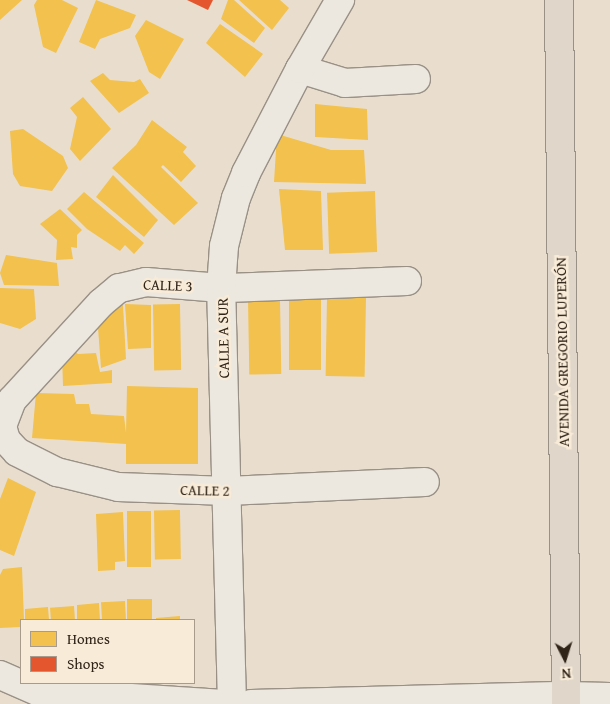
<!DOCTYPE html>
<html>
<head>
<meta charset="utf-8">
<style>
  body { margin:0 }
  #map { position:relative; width:610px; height:704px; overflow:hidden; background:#e9dece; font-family:"Gentium Book Plus",serif }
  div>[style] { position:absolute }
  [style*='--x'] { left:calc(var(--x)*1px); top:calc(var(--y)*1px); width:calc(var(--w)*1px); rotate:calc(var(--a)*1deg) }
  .homes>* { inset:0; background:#f2c14e; transform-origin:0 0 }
  .shops>* { inset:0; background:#e4572e }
  .roads { filter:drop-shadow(1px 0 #999186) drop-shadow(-1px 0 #999186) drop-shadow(0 1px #999186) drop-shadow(0 -1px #999186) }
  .street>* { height:28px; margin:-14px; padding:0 14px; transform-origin:14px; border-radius:14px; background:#ece7df }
  .primary>* { height:28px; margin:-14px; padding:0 14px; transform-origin:14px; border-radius:14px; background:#e0d7ca }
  span { translate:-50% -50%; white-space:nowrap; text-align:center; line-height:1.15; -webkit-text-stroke:5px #f8ebd7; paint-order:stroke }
  .street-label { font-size:15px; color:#302318 }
  .legend { position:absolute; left:20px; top:619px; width:175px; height:65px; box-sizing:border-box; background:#f8ebd7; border:1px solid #a89b8b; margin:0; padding:6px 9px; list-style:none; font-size:15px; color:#302318 }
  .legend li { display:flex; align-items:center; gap:10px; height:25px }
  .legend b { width:25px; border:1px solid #a89b8b }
  .north { position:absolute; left:540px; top:634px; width:50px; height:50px; -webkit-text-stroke:4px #f8ebd7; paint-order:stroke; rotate:175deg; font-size:14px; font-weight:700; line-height:20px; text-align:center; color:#302318 }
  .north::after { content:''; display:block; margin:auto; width:18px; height:22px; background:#302318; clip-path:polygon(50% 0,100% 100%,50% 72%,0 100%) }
</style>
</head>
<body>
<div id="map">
  <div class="homes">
    <i style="clip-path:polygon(0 0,22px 0,0 20px)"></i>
    <i style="clip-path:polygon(37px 0,62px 0,78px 8px,56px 53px,43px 47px,34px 5px)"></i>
    <i style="clip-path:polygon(96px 0,136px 15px,130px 28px,100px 39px,95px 49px,79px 42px)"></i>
    <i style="clip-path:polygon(228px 0,234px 0,265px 28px,254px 43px,221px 19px)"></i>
    <i style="clip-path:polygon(239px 0,280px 0,289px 8px,272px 30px)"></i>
    <i style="clip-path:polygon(146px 20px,184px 39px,160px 79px,149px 72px,135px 36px)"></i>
    <i style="clip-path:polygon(220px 24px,263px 54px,245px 77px,206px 43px)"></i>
    <i style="clip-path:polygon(103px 73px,110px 80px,134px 82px,140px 79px,149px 93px,119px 113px,90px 81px)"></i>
    <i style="clip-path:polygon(83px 97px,111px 129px,80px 161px,70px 149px,77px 117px,70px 108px)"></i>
    <i style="clip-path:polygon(315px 104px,367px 109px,368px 140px,315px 137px)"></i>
    <i style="clip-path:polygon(152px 120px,187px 147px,183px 152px,196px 166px,181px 182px,163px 165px,161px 167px,198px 203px,174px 225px,112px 168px,136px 145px)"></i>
    <i style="clip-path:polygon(23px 129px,63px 156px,68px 168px,52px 191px,20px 186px,13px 174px,10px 131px)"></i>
    <i style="clip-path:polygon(277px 134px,331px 150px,364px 150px,366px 184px,274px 182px)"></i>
    <i style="clip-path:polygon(113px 175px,158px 220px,144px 237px,96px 197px)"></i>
    <i style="clip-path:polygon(279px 189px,321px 191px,323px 250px,285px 250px)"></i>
    <i style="left:375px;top:191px;width:61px;height:48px;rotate:88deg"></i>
    <i style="clip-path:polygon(84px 192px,144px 243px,134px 254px,125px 245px,120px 251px,87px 229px,67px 209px)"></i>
    <i style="clip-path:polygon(60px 209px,82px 230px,77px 235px,77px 248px,71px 247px,73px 259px,56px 260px,57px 240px,40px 224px)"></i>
    <i style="clip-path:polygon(6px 255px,57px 263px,59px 286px,4px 285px,0 273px)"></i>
    <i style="clip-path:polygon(0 288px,34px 289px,36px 319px,20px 329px,0 323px)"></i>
    <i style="left:327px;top:297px;width:39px;height:79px;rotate:1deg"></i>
    <i style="left:289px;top:298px;width:32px;height:72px"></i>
    <i style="left:280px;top:299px;width:75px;height:32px;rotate:89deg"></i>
    <i style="clip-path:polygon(125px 304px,151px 305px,151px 348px,128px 349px)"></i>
    <i style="left:180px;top:304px;width:66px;height:27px;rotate:89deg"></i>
    <i style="clip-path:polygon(103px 305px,123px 305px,126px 359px,101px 368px,97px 314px)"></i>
    <i style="clip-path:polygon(68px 346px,78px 354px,96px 353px,100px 372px,112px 370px,112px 383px,63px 386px,62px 355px)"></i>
    <i style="clip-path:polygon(127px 386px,198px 388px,198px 464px,126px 464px,126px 444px,32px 438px,36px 393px,74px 394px,76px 404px,89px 404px,91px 414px,124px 416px,126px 433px)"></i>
    <i style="clip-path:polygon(8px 478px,36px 492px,14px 556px,0 550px,0 499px)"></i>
    <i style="left:180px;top:510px;width:49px;height:26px;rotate:89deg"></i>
    <i style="left:127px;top:511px;width:24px;height:56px"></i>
    <i style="clip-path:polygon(123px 512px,125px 561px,115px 562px,115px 570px,98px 571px,96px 514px)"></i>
    <i style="clip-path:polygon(22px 567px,24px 620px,21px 627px,0 628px,0 575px,3px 569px)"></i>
    <i style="left:127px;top:599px;width:25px;height:21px"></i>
    <i style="left:125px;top:601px;width:19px;height:24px;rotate:87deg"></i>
    <i style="clip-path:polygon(99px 603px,100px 620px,77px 620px,77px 605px)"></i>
    <i style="left:74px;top:606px;width:14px;height:24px;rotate:86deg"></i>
    <i style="clip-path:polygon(48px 607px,49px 620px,25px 620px,25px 609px)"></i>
    <i style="clip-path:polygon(180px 616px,180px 620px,156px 620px,156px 618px)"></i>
  </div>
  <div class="shops">
    <i style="clip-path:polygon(187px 0,213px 0,208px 10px)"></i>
  </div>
  <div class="roads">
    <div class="street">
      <i style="--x:300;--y:69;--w:47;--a:17.3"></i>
      <i style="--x:345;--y:83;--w:71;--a:-3.2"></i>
      <i style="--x:407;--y:281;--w:186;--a:177.8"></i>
      <i style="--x:221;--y:288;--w:75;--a:-175.4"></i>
      <i style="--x:146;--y:282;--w:28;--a:167"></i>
      <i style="--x:119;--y:288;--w:23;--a:140"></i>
      <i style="--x:101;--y:303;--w:132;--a:132.5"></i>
      <i style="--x:12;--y:400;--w:28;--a:111"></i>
      <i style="--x:2;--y:426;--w:15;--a:74"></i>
      <i style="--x:6;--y:440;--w:16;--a:47"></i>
      <i style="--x:17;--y:452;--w:45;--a:26.6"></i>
      <i style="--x:57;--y:472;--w:63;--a:13.8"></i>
      <i style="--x:118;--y:487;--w:109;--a:2.1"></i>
      <i style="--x:227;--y:491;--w:198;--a:-2.6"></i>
      <i style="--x:0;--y:675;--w:43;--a:23.6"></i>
      <i style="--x:39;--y:692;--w:185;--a:3.7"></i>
      <i style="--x:232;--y:704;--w:416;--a:-91.5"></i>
      <i style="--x:221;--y:288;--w:42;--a:-85.9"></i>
      <i style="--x:224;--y:246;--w:49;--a:-76"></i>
      <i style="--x:236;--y:198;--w:27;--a:-68"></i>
      <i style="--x:246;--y:173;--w:117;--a:-62.6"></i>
      <i style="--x:300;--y:69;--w:80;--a:-59.9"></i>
      <i style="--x:251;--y:704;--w:315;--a:-1.5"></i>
      <i style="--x:566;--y:696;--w:44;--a:1.3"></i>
    </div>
    <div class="primary">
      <i style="--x:559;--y:0;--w:704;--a:89.43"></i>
    </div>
  </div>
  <div class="street-label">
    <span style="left:168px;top:285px;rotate:2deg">CALLE 3</span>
    <span style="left:223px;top:338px;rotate:-91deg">CALLE A SUR</span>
    <span style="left:562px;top:352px;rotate:-91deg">AVENIDA GREGORIO LUPERÓN</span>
    <span style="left:205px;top:490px;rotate:1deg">CALLE 2</span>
  </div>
  <ul class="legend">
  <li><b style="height:14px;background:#f2c14e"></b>Homes</li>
  <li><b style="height:14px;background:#e4572e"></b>Shops</li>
  </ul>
  <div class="north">N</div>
</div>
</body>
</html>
